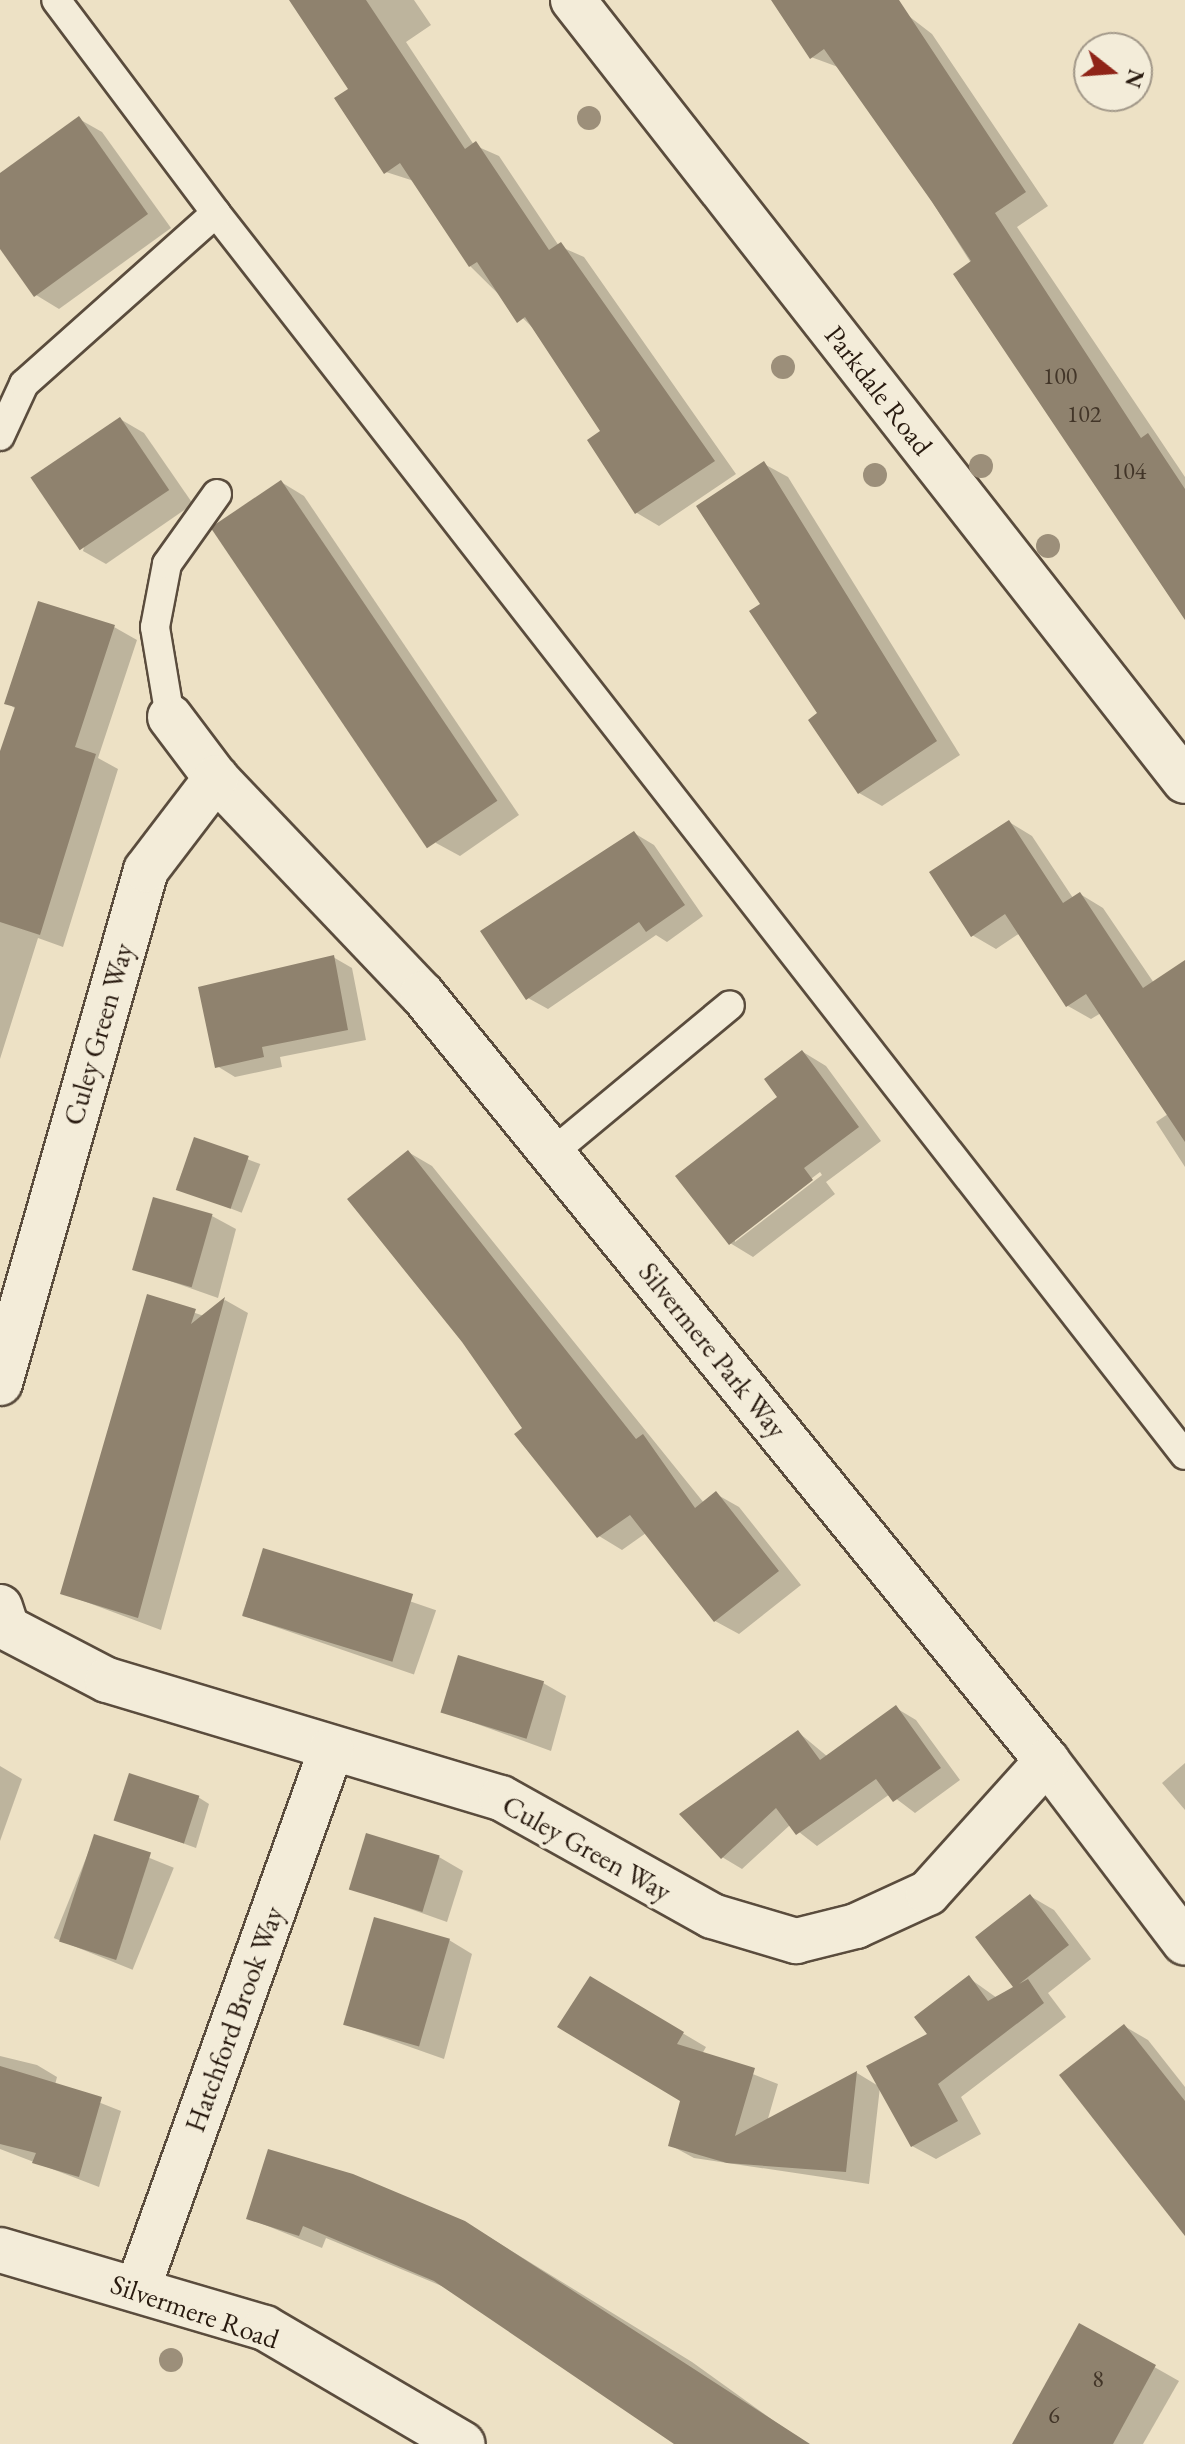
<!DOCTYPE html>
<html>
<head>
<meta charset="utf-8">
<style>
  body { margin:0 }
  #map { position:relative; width:1185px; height:2444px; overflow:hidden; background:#ede1c5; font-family:"EB Garamond",serif }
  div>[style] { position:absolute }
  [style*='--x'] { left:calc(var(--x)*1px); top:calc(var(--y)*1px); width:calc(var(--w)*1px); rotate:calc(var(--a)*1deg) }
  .shadow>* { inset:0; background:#0003; transform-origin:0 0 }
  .building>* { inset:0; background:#8f826e; transform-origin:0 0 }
  .roads { filter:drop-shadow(2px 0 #5a4c3d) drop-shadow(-2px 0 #5a4c3d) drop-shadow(0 2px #5a4c3d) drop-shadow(0 -2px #5a4c3d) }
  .service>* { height:28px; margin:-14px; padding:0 14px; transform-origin:14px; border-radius:14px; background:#f3ecd9 }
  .minor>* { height:44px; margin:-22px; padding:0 22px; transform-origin:22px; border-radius:22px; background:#f3ecd9 }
  .trees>* { width:24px; height:24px; margin:-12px; border-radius:50%; background:#9c8f7a }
  span { translate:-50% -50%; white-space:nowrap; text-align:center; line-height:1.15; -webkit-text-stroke:8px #f3ecd9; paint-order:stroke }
  .number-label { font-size:24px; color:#423528 }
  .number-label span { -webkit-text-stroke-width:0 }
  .street-label { font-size:28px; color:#291b10 }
  .north { position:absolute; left:1073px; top:32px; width:80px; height:80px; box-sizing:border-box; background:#f3ecd9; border:2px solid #a29889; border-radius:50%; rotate:107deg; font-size:22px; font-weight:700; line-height:32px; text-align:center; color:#291b10 }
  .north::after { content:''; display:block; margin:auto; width:28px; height:36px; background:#8f2418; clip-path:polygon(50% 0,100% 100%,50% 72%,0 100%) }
</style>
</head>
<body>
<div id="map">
  <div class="shadow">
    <i style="clip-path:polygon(293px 0,414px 0,431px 25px,406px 42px,474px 145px,499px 156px,559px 246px,584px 257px,736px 474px,659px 526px,637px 513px,602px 432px,537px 332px,470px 266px,414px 181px,386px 172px,350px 90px)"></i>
    <i style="clip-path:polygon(773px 0,888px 0,932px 34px,1048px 206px,1017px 227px,1185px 477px,1185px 601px,902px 154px,838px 67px,811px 57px)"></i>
    <i style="clip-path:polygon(79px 119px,102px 132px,171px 228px,59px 309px,36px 295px,0 246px,0 175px)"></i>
    <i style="clip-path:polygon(120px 419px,144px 433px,193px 504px,106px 564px,83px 551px)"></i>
    <i style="clip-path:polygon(764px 464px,788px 477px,960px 755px,882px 806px,859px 793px,763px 604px)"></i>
    <i style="clip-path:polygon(281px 482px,304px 496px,519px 815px,460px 856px,436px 843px)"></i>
    <i style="clip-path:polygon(114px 627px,137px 640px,98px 758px,118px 769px,63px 947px,38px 938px,0 1059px,0 757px,16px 709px,7px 703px)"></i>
    <i style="clip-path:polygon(1009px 822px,1032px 836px,1073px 898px,1080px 894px,1103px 908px,1154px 983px,1185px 984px,1185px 1167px,1156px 1122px,1168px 1114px,1101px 1013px,1091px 1019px,1068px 1006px,1020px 933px,996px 949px,972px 935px)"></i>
    <i style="clip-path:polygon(634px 833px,654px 845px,703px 916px,667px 942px,656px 935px,548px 1009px,528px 998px)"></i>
    <i style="clip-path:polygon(333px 957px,352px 968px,366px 1040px,280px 1057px,282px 1067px,235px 1077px,217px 1066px)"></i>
    <i style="clip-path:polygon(evenodd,803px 1052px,826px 1066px,881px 1141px,826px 1182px,835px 1194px,753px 1257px,730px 1243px,803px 1052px,820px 1172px,822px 1175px,735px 1242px,735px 1237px,820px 1172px)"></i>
    <i style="left:195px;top:1139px;width:70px;height:52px;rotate:21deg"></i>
    <i style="clip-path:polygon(408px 1152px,432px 1166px,704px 1503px,716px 1494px,739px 1507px,801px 1585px,739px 1634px,715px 1621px,646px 1533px,622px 1550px,599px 1536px,524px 1428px)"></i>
    <i style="clip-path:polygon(212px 1216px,236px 1229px,218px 1298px,136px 1269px)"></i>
    <i style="clip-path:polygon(148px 1297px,204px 1316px,225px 1300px,248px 1313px,161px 1630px,62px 1593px)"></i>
    <i style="left:264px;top:1551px;width:182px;height:68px;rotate:19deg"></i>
    <i style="clip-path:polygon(543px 1683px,566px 1696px,551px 1751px,444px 1712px)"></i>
    <i style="clip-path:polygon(896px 1708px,916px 1720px,960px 1780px,915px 1813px,890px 1794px,817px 1846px,790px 1825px,742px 1869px,722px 1857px,798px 1732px,828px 1757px)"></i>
    <i style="clip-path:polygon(1185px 1763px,1185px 1810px,1162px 1783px)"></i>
    <i style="clip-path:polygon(0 1766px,22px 1779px,0 1841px)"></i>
    <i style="clip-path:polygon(198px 1797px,209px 1804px,196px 1848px,116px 1819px)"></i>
    <i style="left:95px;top:1836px;width:85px;height:110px;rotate:22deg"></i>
    <i style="clip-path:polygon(439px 1857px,463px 1871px,447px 1922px,351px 1888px)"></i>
    <i style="clip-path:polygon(1030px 1896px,1054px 1910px,1091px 1959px,1048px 1993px,1066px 2017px,961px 2097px,981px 2134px,936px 2159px,912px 2146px,930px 2034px,969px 1978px,997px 1998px,1016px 1988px)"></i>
    <i style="clip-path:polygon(449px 1940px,472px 1954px,444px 2059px,345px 2024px)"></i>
    <i style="clip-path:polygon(591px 1979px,706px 2047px,702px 2054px,778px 2084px,767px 2122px,857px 2073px,880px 2087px,869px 2184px,694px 2158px,670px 2145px,683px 2100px)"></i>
    <i style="clip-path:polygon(1124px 2026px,1148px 2040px,1185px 2087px,1185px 2232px)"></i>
    <i style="clip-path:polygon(0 2056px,37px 2065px,57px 2077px,55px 2085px,121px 2111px,99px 2187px,0 2149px)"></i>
    <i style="clip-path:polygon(248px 2218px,489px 2237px,692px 2362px,806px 2444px,677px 2444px,449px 2289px,326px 2238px,322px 2248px)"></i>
    <i style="clip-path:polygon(1080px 2325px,1179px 2381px,1143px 2444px,1014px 2444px)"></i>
  </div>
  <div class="building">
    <i style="clip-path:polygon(289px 0,366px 0,465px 149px,476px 141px,549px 250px,561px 242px,715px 461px,635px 514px,587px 440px,600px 431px,525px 317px,517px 323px,477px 262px,469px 267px,400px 163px,384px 174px,334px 98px,348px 89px)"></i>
    <i style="clip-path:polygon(771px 0,899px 0,1026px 192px,995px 213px,1141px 438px,1148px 433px,1185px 489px,1185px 620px,953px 274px,971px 261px,932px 202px,824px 49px,810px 59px)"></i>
    <i style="clip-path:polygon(79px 116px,148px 214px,34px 297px,0 249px,0 173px)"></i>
    <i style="left:120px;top:417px;width:88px;height:108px;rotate:56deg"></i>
    <i style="clip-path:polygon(764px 461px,937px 741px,858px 794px,808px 720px,817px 713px,749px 611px,760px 604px,696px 506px)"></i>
    <i style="left:281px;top:480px;width:387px;height:85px;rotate:56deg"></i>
    <i style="clip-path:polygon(38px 601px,115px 625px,75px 747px,96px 754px,40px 935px,0 922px,0 751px,15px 707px,4px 704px)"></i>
    <i style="clip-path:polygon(1009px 820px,1063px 903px,1080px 892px,1143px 988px,1185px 960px,1185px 1142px,1086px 994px,1066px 1007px,1005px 914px,971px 937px,929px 872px)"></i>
    <i style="clip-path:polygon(634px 831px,685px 905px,646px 932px,639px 922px,526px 1000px,480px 931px)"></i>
    <i style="clip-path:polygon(334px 955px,348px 1030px,262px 1047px,264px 1057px,215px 1068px,198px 987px)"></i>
    <i style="clip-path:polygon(802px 1050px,859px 1127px,804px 1168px,813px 1180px,729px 1245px,675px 1176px,777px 1097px,764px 1079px)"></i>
    <i style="left:194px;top:1137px;width:58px;height:56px;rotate:19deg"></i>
    <i style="clip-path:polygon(408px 1150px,636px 1439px,643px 1434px,695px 1508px,716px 1491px,779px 1571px,714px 1622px,630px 1515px,597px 1538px,514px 1434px,522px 1428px,462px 1342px,347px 1199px)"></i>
    <i style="left:153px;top:1197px;width:62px;height:76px;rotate:16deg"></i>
    <i style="clip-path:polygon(147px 1294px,196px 1309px,191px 1324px,225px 1297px,138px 1618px,60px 1594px)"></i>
    <i style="left:263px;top:1548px;width:157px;height:71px;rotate:17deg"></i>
    <i style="left:458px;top:1655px;width:90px;height:60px;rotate:17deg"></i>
    <i style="clip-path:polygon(896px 1705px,941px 1768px,893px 1802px,876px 1779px,796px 1835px,776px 1808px,721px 1859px,679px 1814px,798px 1730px,820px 1760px)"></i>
    <i style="left:129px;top:1773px;width:74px;height:50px;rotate:18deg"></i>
    <i style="left:366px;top:1833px;width:77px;height:59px;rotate:17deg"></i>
    <i style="left:94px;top:1834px;width:60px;height:113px;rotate:18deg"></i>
    <i style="clip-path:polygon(1030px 1894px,1069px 1945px,1019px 1984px,1028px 1979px,1044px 2003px,938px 2084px,958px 2121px,911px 2147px,866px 2066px,927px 2034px,914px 2017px,969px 1975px,988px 2001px,1013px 1987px,975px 1937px)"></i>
    <i style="left:374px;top:1917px;width:79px;height:112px;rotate:16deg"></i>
    <i style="clip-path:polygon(590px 1976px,684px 2032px,677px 2044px,755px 2068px,735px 2136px,857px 2071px,846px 2172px,727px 2163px,668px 2146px,680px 2101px,557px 2027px)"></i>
    <i style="clip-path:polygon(1124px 2024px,1185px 2101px,1185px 2236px,1059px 2075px)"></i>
    <i style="clip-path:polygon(0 2066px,102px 2097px,79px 2177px,32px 2163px,36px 2153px,0 2144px)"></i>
    <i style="clip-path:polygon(268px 2149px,353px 2174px,465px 2221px,810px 2444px,674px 2444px,434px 2281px,303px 2226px,299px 2236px,246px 2219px)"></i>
    <i style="clip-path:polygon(1079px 2323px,1156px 2365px,1113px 2444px,1012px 2444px)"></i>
  </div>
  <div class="roads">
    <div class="service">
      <i style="--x:216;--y:213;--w:1575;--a:52.04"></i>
      <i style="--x:0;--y:436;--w:57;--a:-65.2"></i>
      <i style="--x:24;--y:384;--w:257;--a:-41.7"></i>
      <i style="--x:216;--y:213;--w:266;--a:-126.9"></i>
      <i style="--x:170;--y:717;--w:91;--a:-99.5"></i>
      <i style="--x:155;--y:627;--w:64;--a:-79.2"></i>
      <i style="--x:167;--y:564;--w:86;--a:-54.5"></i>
      <i style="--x:552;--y:1153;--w:231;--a:-39.7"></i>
    </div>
    <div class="minor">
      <i style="--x:573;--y:0;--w:992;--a:51.92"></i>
      <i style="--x:170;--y:717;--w:76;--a:53"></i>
      <i style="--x:216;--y:778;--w:298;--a:46.4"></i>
      <i style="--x:422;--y:994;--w:989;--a:50.82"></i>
      <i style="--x:1047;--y:1761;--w:228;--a:52.8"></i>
      <i style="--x:0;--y:1383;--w:533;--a:-74.11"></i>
      <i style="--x:146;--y:870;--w:116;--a:-52.7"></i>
      <i style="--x:0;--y:1607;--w:22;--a:72"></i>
      <i style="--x:7;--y:1628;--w:113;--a:27.5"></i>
      <i style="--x:107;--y:1680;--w:411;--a:16.7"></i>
      <i style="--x:501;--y:1798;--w:242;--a:29.2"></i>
      <i style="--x:712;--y:1916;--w:88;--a:16.6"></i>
      <i style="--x:796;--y:1941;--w:62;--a:-14"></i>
      <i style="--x:856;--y:1926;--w:79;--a:-24.6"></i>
      <i style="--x:928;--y:1893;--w:178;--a:-48"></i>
      <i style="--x:0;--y:2250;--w:276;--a:16.4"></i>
      <i style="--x:265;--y:2328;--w:229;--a:30.4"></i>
      <i style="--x:138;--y:2288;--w:572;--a:-70.27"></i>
    </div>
  </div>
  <div class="trees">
    <i style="left:589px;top:118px"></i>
    <i style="left:783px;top:367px"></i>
    <i style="left:981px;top:466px"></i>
    <i style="left:875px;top:475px"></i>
    <i style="left:1048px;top:546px"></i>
    <i style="left:171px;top:2360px"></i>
  </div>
  <div class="number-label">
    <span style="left:1060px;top:376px">100</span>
    <span style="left:1084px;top:414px">102</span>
    <span style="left:1129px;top:471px">104</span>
    <span style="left:1098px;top:2379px">8</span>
    <span style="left:1054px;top:2415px">6</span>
  </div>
  <div class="street-label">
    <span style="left:879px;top:390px;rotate:52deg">Parkdale Road</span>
    <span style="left:98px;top:1034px;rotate:-74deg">Culey Green Way</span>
    <span style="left:713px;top:1350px;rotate:51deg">Silvermere Park Way</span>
    <span style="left:587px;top:1848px;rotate:29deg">Culey Green Way</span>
    <span style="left:234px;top:2019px;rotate:-70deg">Hatchford Brook Way</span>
    <span style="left:195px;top:2311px;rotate:19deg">Silvermere Road</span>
  </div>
  <div class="north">N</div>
</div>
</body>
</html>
